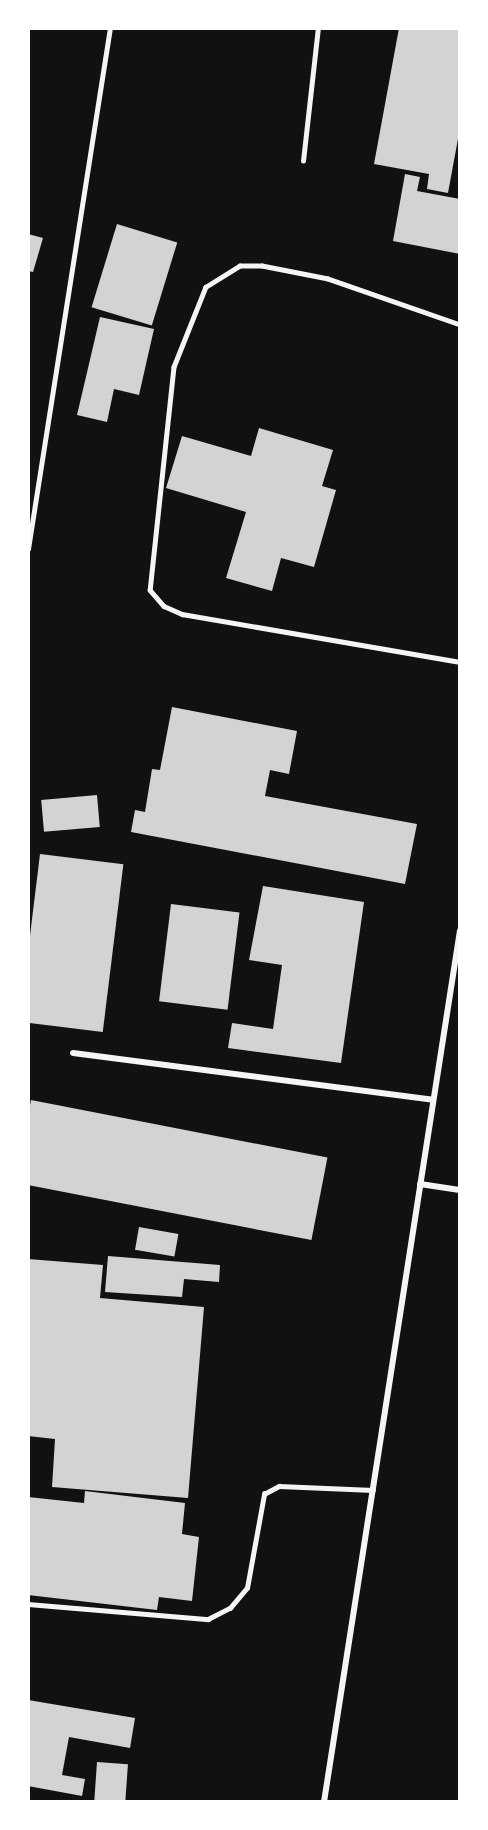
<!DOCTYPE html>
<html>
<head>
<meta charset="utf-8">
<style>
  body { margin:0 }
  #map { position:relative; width:488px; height:1830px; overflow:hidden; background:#111; font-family:Ubuntu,sans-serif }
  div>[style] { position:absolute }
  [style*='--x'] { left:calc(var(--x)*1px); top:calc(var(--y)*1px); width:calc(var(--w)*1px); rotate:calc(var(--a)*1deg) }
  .building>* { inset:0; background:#d3d3d3; transform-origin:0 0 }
  .service>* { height:4.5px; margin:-2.25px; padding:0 2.25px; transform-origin:2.25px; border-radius:2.25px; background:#f5f5f5 }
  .minor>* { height:6px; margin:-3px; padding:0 3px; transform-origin:3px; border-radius:3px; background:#f5f5f5 }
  span { translate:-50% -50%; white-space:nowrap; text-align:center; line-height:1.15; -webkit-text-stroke:5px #fff; paint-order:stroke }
  .frame { position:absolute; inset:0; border:30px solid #fff; pointer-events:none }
</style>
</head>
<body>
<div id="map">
  <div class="building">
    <i style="clip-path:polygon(399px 28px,460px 28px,460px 128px,448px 193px,427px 189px,429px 174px,374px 164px)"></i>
    <i style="clip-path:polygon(405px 174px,420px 177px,417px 191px,460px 199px,460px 254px,393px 241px)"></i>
    <i style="left:117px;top:224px;width:63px;height:87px;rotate:17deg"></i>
    <i style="clip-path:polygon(28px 234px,43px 238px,33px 272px,28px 271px)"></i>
    <i style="clip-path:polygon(100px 317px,154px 329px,139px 395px,114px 389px,107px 422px,77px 415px)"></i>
    <i style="clip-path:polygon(259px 428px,333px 450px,322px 486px,336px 490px,314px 567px,281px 558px,272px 591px,226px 578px,246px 512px,166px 488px,182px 436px,251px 456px)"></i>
    <i style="clip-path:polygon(172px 707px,297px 731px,289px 774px,270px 770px,265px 796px,417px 824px,405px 884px,131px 832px,135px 810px,145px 812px,152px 769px,160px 770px)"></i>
    <i style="left:97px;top:795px;width:32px;height:56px;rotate:85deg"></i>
    <i style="left:40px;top:854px;width:84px;height:169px;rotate:7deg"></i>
    <i style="clip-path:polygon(263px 886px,364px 902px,341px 1063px,228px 1048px,232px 1023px,273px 1029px,282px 965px,249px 960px)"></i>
    <i style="left:171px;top:904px;width:69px;height:98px;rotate:7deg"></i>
    <i style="left:31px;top:1100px;width:302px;height:84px;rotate:11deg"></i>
    <i style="left:139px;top:1227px;width:40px;height:23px;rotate:10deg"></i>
    <i style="clip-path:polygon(108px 1256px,220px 1265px,219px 1282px,184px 1279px,182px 1297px,105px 1292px)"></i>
    <i style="clip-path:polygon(28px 1259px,103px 1265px,100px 1298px,204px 1307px,188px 1498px,52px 1487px,55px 1439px,28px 1436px)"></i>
    <i style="clip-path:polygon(85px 1491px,185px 1503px,182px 1534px,199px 1537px,192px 1601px,159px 1597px,157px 1610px,28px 1595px,28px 1497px,84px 1503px)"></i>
    <i style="clip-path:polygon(28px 1700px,135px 1718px,130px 1748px,69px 1737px,62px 1775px,85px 1779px,82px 1796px,28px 1786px)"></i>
    <i style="left:97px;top:1762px;width:31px;height:40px;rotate:4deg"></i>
  </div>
  <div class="service">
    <i style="--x:303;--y:161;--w:134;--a:-83.6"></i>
    <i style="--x:460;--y:325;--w:140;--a:-160.8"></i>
    <i style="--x:328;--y:279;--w:67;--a:-168.9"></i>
    <i style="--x:262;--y:266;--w:22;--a:180"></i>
    <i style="--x:240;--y:266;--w:40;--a:148"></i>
    <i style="--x:206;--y:287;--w:86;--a:111.8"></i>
    <i style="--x:174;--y:367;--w:224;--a:96.1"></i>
    <i style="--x:150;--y:590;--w:21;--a:49"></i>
    <i style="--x:164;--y:606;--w:20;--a:24"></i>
    <i style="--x:182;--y:614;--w:282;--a:9.8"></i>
    <i style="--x:28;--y:549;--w:527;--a:-81.06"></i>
    <i style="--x:28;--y:1604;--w:181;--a:4.8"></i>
    <i style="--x:208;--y:1619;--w:25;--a:-27"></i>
    <i style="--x:230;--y:1608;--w:26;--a:-50"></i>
    <i style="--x:247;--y:1588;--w:96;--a:-79.7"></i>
    <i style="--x:264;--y:1494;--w:17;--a:-28"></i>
    <i style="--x:279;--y:1486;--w:94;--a:2.4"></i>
  </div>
  <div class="minor">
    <i style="--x:73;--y:1053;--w:363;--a:7.4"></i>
    <i style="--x:420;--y:1184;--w:40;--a:8.5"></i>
    <i style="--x:324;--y:1802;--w:882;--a:-81.13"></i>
  </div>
  <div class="frame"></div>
</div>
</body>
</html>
